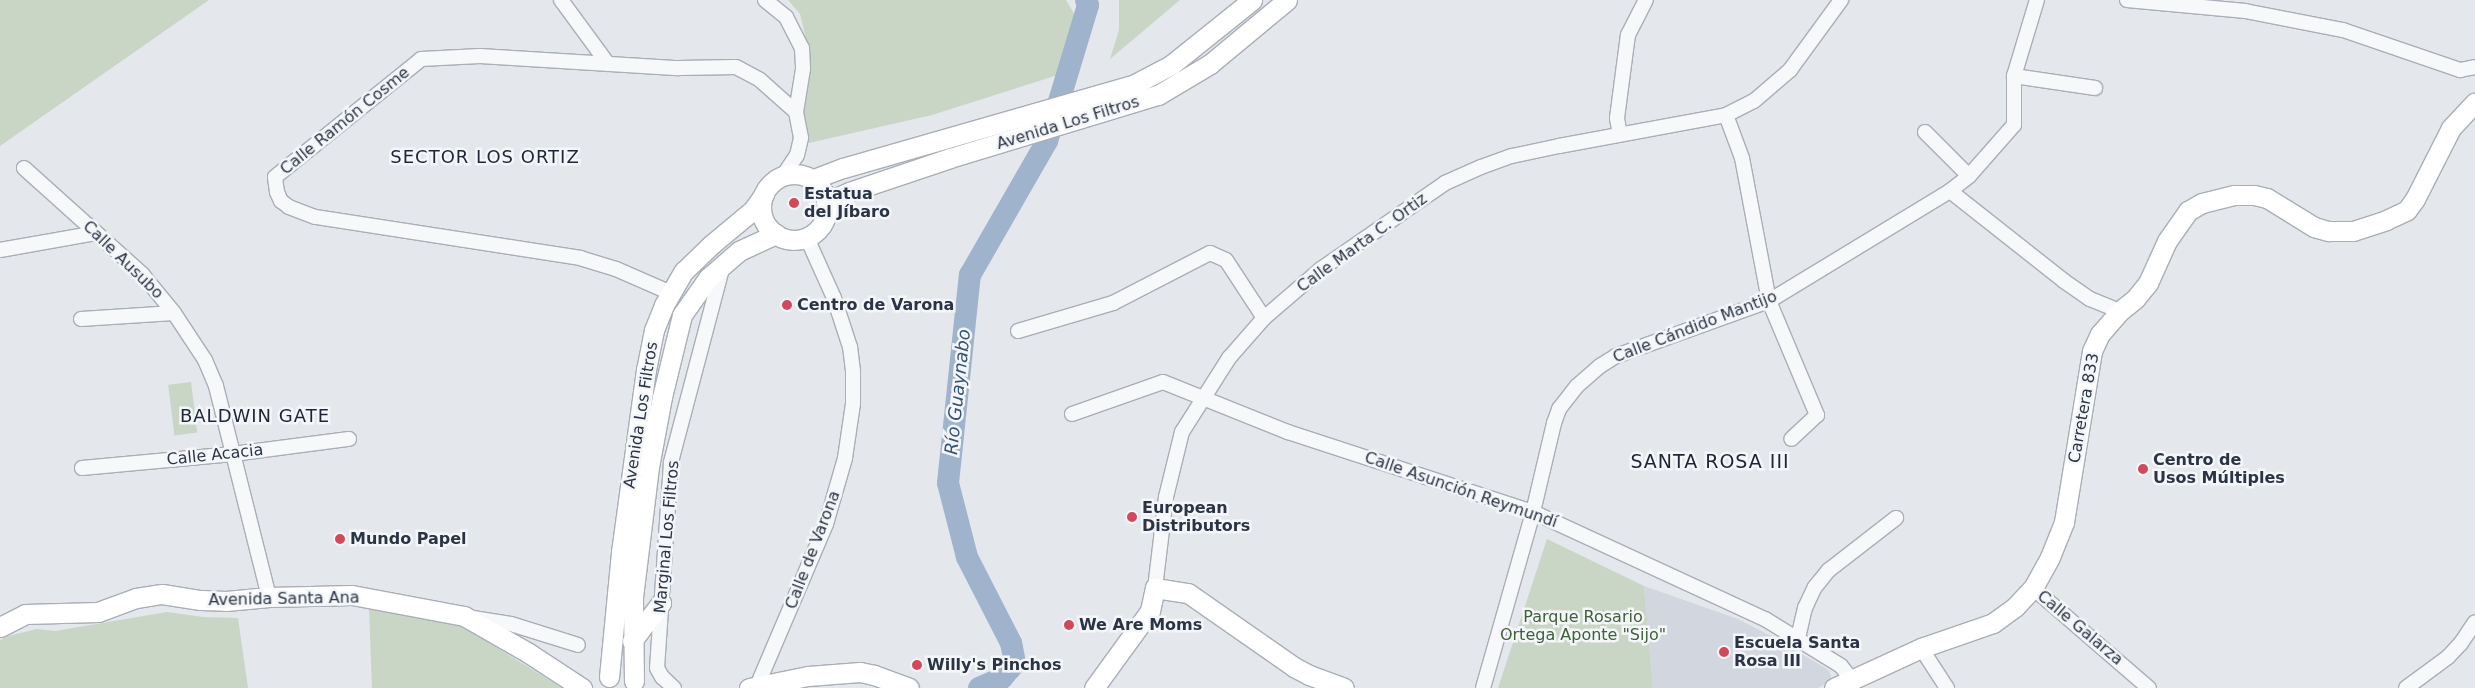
<!DOCTYPE html>
<html>
<head>
<meta charset="utf-8">
<style>
  body { margin:0 }
  #map { position:relative; width:2475px; height:688px; overflow:hidden; background:#e4e7ec; font-family:"DejaVu Sans",sans-serif }
  div>[style] { position:absolute }
  [style*='--x'] { left:calc(var(--x)*1px); top:calc(var(--y)*1px); width:calc(var(--w)*1px); rotate:calc(var(--a)*1deg) }
  .built>* { inset:0; background:#d2d6de }
  .green>* { inset:0; background:#c9d6c5; transform-origin:0 0 }
  .river>* { height:22px; margin:-11px; padding:0 11px; transform-origin:11px; border-radius:11px; background:#9fb4cc }
  .roads { filter:drop-shadow(1px 0 #a9aeb7) drop-shadow(-1px 0 #a9aeb7) drop-shadow(0 1px #a9aeb7) drop-shadow(0 -1px #a9aeb7) }
  .street>* { height:14px; margin:-7px; padding:0 7px; transform-origin:7px; border-radius:7px; background:#f7f8fa }
  .secondary>* { height:19px; margin:-9.5px; padding:0 9.5px; transform-origin:9.5px; border-radius:9.5px; background:#fff }
  .secondary>.ring { margin:-9.5px; padding:0; box-sizing:content-box; background:none; border:19px solid #fff; border-radius:50% }
  .dots>* { width:14px; height:14px; translate:-50% -50%; box-sizing:border-box; border:2px solid #f4f6f9; border-radius:50% }
  span { translate:-50% -50%; white-space:nowrap; text-align:center; line-height:1.15; -webkit-text-stroke:5px #f4f6f9; paint-order:stroke }
  .street-label { font-size:16px; color:#2b3445 }
  .poi-label { font-size:16px; color:#2b3445; font-weight:700 }
  .left { translate:0 -50%; text-align:left }
  .park-label { font-size:16px; color:#3f6138 }
  .neighbourhood-label { font-size:18px; color:#1d2536; letter-spacing:1px }
  .water-label { font-size:18px; color:#34527a; font-style:italic }
  .quarter-label { font-size:19px; color:#1d2536; letter-spacing:1px }
</style>
</head>
<body>
<div id="map">
  <div class="built">
    <i style="clip-path:polygon(1644px 586px,1738px 619px,1769px 635px,1827px 669px,1831px 675px,1831px 681px,1818px 688px,1653px 688px)"></i>
  </div>
  <div class="green">
    <i style="clip-path:polygon(0 0,209px 0,0 146px)"></i>
    <i style="clip-path:polygon(788px 0,1066px 0,1076px 17px,1078px 37px,1064px 73px,932px 115px,809px 143px,804px 111px,809px 82px,806px 39px,800px 14px)"></i>
    <i style="clip-path:polygon(1119px 0,1180px 0,1110px 59px,1119px 30px)"></i>
    <i style="left:191px;top:382px;width:51px;height:23px;rotate:83deg"></i>
    <i style="clip-path:polygon(1547px 539px,1644px 586px,1653px 688px,1498px 688px)"></i>
    <i style="clip-path:polygon(369px 607px,459px 624px,562px 688px,372px 688px)"></i>
    <i style="clip-path:polygon(167px 612px,203px 617px,238px 618px,248px 688px,0 688px,0 640px,8px 636px,37px 629px,55px 631px)"></i>
  </div>
  <div class="river">
    <i style="--x:979;--y:688;--w:25;--a:-23"></i>
    <i style="--x:1002;--y:678;--w:20;--a:-49"></i>
    <i style="--x:1015;--y:663;--w:20;--a:-101"></i>
    <i style="--x:1011;--y:643;--w:97;--a:-117.1"></i>
    <i style="--x:967;--y:557;--w:76;--a:-104.4"></i>
    <i style="--x:948;--y:483;--w:209;--a:-84"></i>
    <i style="--x:970;--y:275;--w:155;--a:-60.1"></i>
    <i style="--x:1047;--y:141;--w:142;--a:-73.2"></i>
    <i style="--x:1088;--y:5;--w:5;--a:-112"></i>
  </div>
  <div class="roads">
    <div class="street">
      <i style="--x:561;--y:0;--w:79;--a:53.7"></i>
      <i style="--x:765;--y:0;--w:27;--a:39"></i>
      <i style="--x:786;--y:17;--w:35;--a:63"></i>
      <i style="--x:802;--y:48;--w:21;--a:87"></i>
      <i style="--x:803;--y:69;--w:44;--a:99.2"></i>
      <i style="--x:796;--y:112;--w:26;--a:79"></i>
      <i style="--x:801;--y:138;--w:17;--a:103"></i>
      <i style="--x:797;--y:155;--w:27;--a:124"></i>
      <i style="--x:2127;--y:0;--w:119;--a:5.3"></i>
      <i style="--x:2245;--y:11;--w:100;--a:11"></i>
      <i style="--x:2343;--y:30;--w:124;--a:18.9"></i>
      <i style="--x:2460;--y:70;--w:15;--a:-11"></i>
      <i style="--x:2014;--y:76;--w:82;--a:8.4"></i>
      <i style="--x:1726;--y:115;--w:46;--a:69.6"></i>
      <i style="--x:1742;--y:158;--w:146;--a:79.3"></i>
      <i style="--x:1769;--y:301;--w:124;--a:67.2"></i>
      <i style="--x:1817;--y:415;--w:35;--a:137"></i>
      <i style="--x:1925;--y:132;--w:62;--a:45"></i>
      <i style="--x:1620;--y:134;--w:16;--a:-101"></i>
      <i style="--x:1617;--y:118;--w:84;--a:-82.5"></i>
      <i style="--x:1628;--y:35;--w:39;--a:-63"></i>
      <i style="--x:24;--y:168;--w:159;--a:41.9"></i>
      <i style="--x:142;--y:274;--w:50;--a:50.6"></i>
      <i style="--x:174;--y:313;--w:56;--a:56.6"></i>
      <i style="--x:205;--y:360;--w:28;--a:67"></i>
      <i style="--x:216;--y:386;--w:218;--a:75.9"></i>
      <i style="--x:1950;--y:191;--w:145;--a:38.3"></i>
      <i style="--x:2064;--y:281;--w:32;--a:35"></i>
      <i style="--x:2090;--y:299;--w:32;--a:22"></i>
      <i style="--x:0;--y:250;--w:97;--a:-10"></i>
      <i style="--x:671;--y:293;--w:60;--a:-156.4"></i>
      <i style="--x:616;--y:269;--w:37;--a:-163"></i>
      <i style="--x:581;--y:258;--w:269;--a:-171.2"></i>
      <i style="--x:315;--y:217;--w:28;--a:-159"></i>
      <i style="--x:289;--y:207;--w:10;--a:-143"></i>
      <i style="--x:281;--y:201;--w:10;--a:-114"></i>
      <i style="--x:277;--y:192;--w:15;--a:-98"></i>
      <i style="--x:275;--y:177;--w:188;--a:-38.9"></i>
      <i style="--x:421;--y:59;--w:59;--a:-2.9"></i>
      <i style="--x:480;--y:56;--w:199;--a:3.5"></i>
      <i style="--x:679;--y:68;--w:57;--a:-1"></i>
      <i style="--x:736;--y:67;--w:27;--a:28"></i>
      <i style="--x:760;--y:80;--w:48;--a:41.6"></i>
      <i style="--x:81;--y:319;--w:93;--a:-3.7"></i>
      <i style="--x:1018;--y:331;--w:99;--a:-16.4"></i>
      <i style="--x:1113;--y:303;--w:109;--a:-27.3"></i>
      <i style="--x:1210;--y:253;--w:17;--a:24"></i>
      <i style="--x:1226;--y:260;--w:69;--a:56.8"></i>
      <i style="--x:1072;--y:414;--w:96;--a:-19.4"></i>
      <i style="--x:1163;--y:382;--w:135;--a:21.8"></i>
      <i style="--x:1288;--y:432;--w:258;--a:18.1"></i>
      <i style="--x:1533;--y:512;--w:255;--a:24.8"></i>
      <i style="--x:1765;--y:619;--w:89;--a:31.7"></i>
      <i style="--x:1841;--y:666;--w:18;--a:52"></i>
      <i style="--x:82;--y:468;--w:152;--a:-5.3"></i>
      <i style="--x:233;--y:454;--w:117;--a:-7.4"></i>
      <i style="--x:1155;--y:588;--w:92;--a:-83.1"></i>
      <i style="--x:1166;--y:497;--w:67;--a:-76.2"></i>
      <i style="--x:1182;--y:432;--w:88;--a:-57.6"></i>
      <i style="--x:1229;--y:358;--w:53;--a:-48.8"></i>
      <i style="--x:1264;--y:318;--w:75;--a:-40.7"></i>
      <i style="--x:1321;--y:269;--w:151;--a:-34.7"></i>
      <i style="--x:1445;--y:183;--w:39;--a:-24"></i>
      <i style="--x:1481;--y:167;--w:33;--a:-20"></i>
      <i style="--x:1512;--y:156;--w:48;--a:-12"></i>
      <i style="--x:1559;--y:146;--w:170;--a:-10.5"></i>
      <i style="--x:1726;--y:115;--w:31;--a:-27"></i>
      <i style="--x:1754;--y:101;--w:48;--a:-40.7"></i>
      <i style="--x:1790;--y:70;--w:87;--a:-53.9"></i>
      <i style="--x:2033;--y:588;--w:153;--a:40.8"></i>
      <i style="--x:473;--y:618;--w:38;--a:9"></i>
      <i style="--x:511;--y:624;--w:70;--a:17.4"></i>
      <i style="--x:1798;--y:638;--w:31;--a:-77"></i>
      <i style="--x:1805;--y:608;--w:23;--a:-65"></i>
      <i style="--x:1815;--y:587;--w:22;--a:-51"></i>
      <i style="--x:1829;--y:570;--w:85;--a:-37.8"></i>
      <i style="--x:1921;--y:648;--w:48;--a:57"></i>
      <i style="--x:757;--y:686;--w:176;--a:-66.9"></i>
      <i style="--x:826;--y:524;--w:69;--a:-73.9"></i>
      <i style="--x:845;--y:458;--w:55;--a:-81.6"></i>
      <i style="--x:853;--y:404;--w:33;--a:-90"></i>
      <i style="--x:853;--y:371;--w:24;--a:-97"></i>
      <i style="--x:850;--y:347;--w:52;--a:-108.1"></i>
      <i style="--x:834;--y:298;--w:66;--a:-114.2"></i>
      <i style="--x:674;--y:688;--w:16;--a:-137"></i>
      <i style="--x:662;--y:677;--w:10;--a:-119"></i>
      <i style="--x:657;--y:668;--w:206;--a:-86.1"></i>
      <i style="--x:671;--y:462;--w:204;--a:-75.2"></i>
      <i style="--x:1483;--y:688;--w:183;--a:-74.1"></i>
      <i style="--x:1533;--y:512;--w:91;--a:-76.7"></i>
      <i style="--x:1554;--y:423;--w:15;--a:-70"></i>
      <i style="--x:1559;--y:409;--w:29;--a:-52"></i>
      <i style="--x:1577;--y:386;--w:30;--a:-41"></i>
      <i style="--x:1600;--y:366;--w:19;--a:-32"></i>
      <i style="--x:1616;--y:356;--w:163;--a:-19.8"></i>
      <i style="--x:1769;--y:301;--w:212;--a:-31.3"></i>
      <i style="--x:1950;--y:191;--w:24;--a:-38"></i>
      <i style="--x:1969;--y:176;--w:68;--a:-48.6"></i>
      <i style="--x:2014;--y:125;--w:49;--a:-90"></i>
      <i style="--x:2014;--y:76;--w:79;--a:-73.2"></i>
      <i style="--x:2406;--y:688;--w:52;--a:-36.4"></i>
      <i style="--x:2448;--y:657;--w:19;--a:-47"></i>
      <i style="--x:2461;--y:643;--w:25;--a:-56"></i>
    </div>
    <div class="secondary">
      <i class="ring" style="left:761px;top:174px;width:47px;height:47px"></i>
      <i style="--x:811;--y:180;--w:34;--a:-21"></i>
      <i style="--x:843;--y:168;--w:304;--a:-16"></i>
      <i style="--x:1135;--y:84;--w:41;--a:-27.8"></i>
      <i style="--x:1171;--y:65;--w:104;--a:-38.7"></i>
      <i style="--x:826;--y:202;--w:25;--a:-23"></i>
      <i style="--x:849;--y:192;--w:107;--a:-18.6"></i>
      <i style="--x:950;--y:158;--w:217;--a:-16.9"></i>
      <i style="--x:1158;--y:95;--w:61;--a:-30.8"></i>
      <i style="--x:1210;--y:64;--w:100;--a:-39.7"></i>
      <i style="--x:0;--y:627;--w:28;--a:-27"></i>
      <i style="--x:25;--y:614;--w:73;--a:-1.6"></i>
      <i style="--x:98;--y:612;--w:40;--a:-20.2"></i>
      <i style="--x:136;--y:598;--w:26;--a:-9"></i>
      <i style="--x:162;--y:594;--w:39;--a:9"></i>
      <i style="--x:201;--y:600;--w:25;--a:2"></i>
      <i style="--x:226;--y:601;--w:43;--a:-5.3"></i>
      <i style="--x:269;--y:597;--w:83;--a:-1.4"></i>
      <i style="--x:352;--y:595;--w:114;--a:10.6"></i>
      <i style="--x:464;--y:616;--w:73;--a:29.7"></i>
      <i style="--x:527;--y:652;--w:66;--a:33.2"></i>
      <i style="--x:632;--y:641;--w:48;--a:-52.7"></i>
      <i style="--x:609;--y:677;--w:126;--a:-84.5"></i>
      <i style="--x:621;--y:552;--w:184;--a:-82.2"></i>
      <i style="--x:646;--y:370;--w:41;--a:-78.7"></i>
      <i style="--x:654;--y:330;--w:27;--a:-68"></i>
      <i style="--x:664;--y:305;--w:39;--a:-60"></i>
      <i style="--x:684;--y:271;--w:39;--a:-44"></i>
      <i style="--x:712;--y:244;--w:53;--a:-39.7"></i>
      <i style="--x:753;--y:210;--w:19;--a:-55"></i>
      <i style="--x:634;--y:681;--w:84;--a:-90.7"></i>
      <i style="--x:633;--y:597;--w:131;--a:-83"></i>
      <i style="--x:649;--y:467;--w:71;--a:-79.5"></i>
      <i style="--x:662;--y:397;--w:84;--a:-76.3"></i>
      <i style="--x:682;--y:315;--w:45;--a:-54.9"></i>
      <i style="--x:708;--y:278;--w:20;--a:-41"></i>
      <i style="--x:723;--y:265;--w:21;--a:-41"></i>
      <i style="--x:739;--y:251;--w:41;--a:-24.7"></i>
      <i style="--x:749;--y:688;--w:60;--a:-11.5"></i>
      <i style="--x:808;--y:676;--w:52;--a:-4.4"></i>
      <i style="--x:860;--y:672;--w:14;--a:12"></i>
      <i style="--x:874;--y:675;--w:37;--a:20"></i>
      <i style="--x:1094;--y:688;--w:95;--a:-54"></i>
      <i style="--x:1150;--y:611;--w:24;--a:-78"></i>
      <i style="--x:1155;--y:588;--w:33;--a:9"></i>
      <i style="--x:1188;--y:593;--w:129;--a:34.9"></i>
      <i style="--x:1294;--y:667;--w:17;--a:28"></i>
      <i style="--x:1309;--y:675;--w:37;--a:20"></i>
      <i style="--x:1834;--y:688;--w:96;--a:-24.7"></i>
      <i style="--x:1921;--y:648;--w:76;--a:-19.1"></i>
      <i style="--x:1993;--y:623;--w:27;--a:-36"></i>
      <i style="--x:2015;--y:607;--w:26;--a:-47"></i>
      <i style="--x:2033;--y:588;--w:35;--a:-61"></i>
      <i style="--x:2050;--y:557;--w:38;--a:-68"></i>
      <i style="--x:2064;--y:522;--w:173;--a:-80.7"></i>
      <i style="--x:2092;--y:351;--w:19;--a:-65"></i>
      <i style="--x:2100;--y:334;--w:30;--a:-49"></i>
      <i style="--x:2120;--y:311;--w:19;--a:-39"></i>
      <i style="--x:2135;--y:299;--w:21;--a:-51"></i>
      <i style="--x:2148;--y:283;--w:46;--a:-65.7"></i>
      <i style="--x:2167;--y:241;--w:37;--a:-55"></i>
      <i style="--x:2188;--y:211;--w:16;--a:-30"></i>
      <i style="--x:2202;--y:203;--w:33;--a:-14"></i>
      <i style="--x:2234;--y:195;--w:20;--a:0"></i>
      <i style="--x:2254;--y:195;--w:13;--a:13"></i>
      <i style="--x:2267;--y:198;--w:55;--a:31.7"></i>
      <i style="--x:2314;--y:227;--w:15;--a:16"></i>
      <i style="--x:2328;--y:231;--w:25;--a:0"></i>
      <i style="--x:2353;--y:231;--w:35;--a:-18"></i>
      <i style="--x:2386;--y:220;--w:23;--a:-25"></i>
      <i style="--x:2407;--y:210;--w:14;--a:-54"></i>
      <i style="--x:2415;--y:199;--w:80;--a:-63.1"></i>
      <i style="--x:2451;--y:128;--w:35;--a:-47"></i>
    </div>
  </div>
  <div class="dots">
    <i style="left:794px;top:203px;background:#d1495b"></i>
    <i style="left:787px;top:305px;background:#d1495b"></i>
    <i style="left:2143px;top:469px;background:#d1495b"></i>
    <i style="left:1132px;top:517px;background:#d1495b"></i>
    <i style="left:340px;top:539px;background:#d1495b"></i>
    <i style="left:1069px;top:625px;background:#d1495b"></i>
    <i style="left:1724px;top:652px;background:#d1495b"></i>
    <i style="left:917px;top:665px;background:#d1495b"></i>
  </div>
  <div class="street-label">
    <span style="left:345px;top:121px;rotate:-39deg">Calle Ramón Cosme</span>
    <span style="left:1068px;top:123px;rotate:-17deg">Avenida Los Filtros</span>
    <span style="left:1362px;top:243px;rotate:-36deg">Calle Marta C. Ortiz</span>
    <span style="left:123px;top:260px;rotate:44deg">Calle Ausubo</span>
    <span style="left:1695px;top:327px;rotate:-21deg">Calle Cándido Mantijo</span>
    <span style="left:2084px;top:408px;rotate:-80deg">Carretera 833</span>
    <span style="left:641px;top:415px;rotate:-81deg">Avenida Los Filtros</span>
    <span style="left:215px;top:455px;rotate:-6deg">Calle Acacia</span>
    <span style="left:1461px;top:490px;rotate:19deg">Calle Asunción Reymundí</span>
    <span style="left:667px;top:537px;rotate:-85deg">Marginal Los Filtros</span>
    <span style="left:813px;top:550px;rotate:-69deg">Calle de Varona</span>
    <span style="left:284px;top:599px;rotate:-1deg">Avenida Santa Ana</span>
    <span style="left:2080px;top:628px;rotate:40deg">Calle Galarza</span>
  </div>
  <div class="poi-label">
    <span class="left" style="left:804px;top:203px">Estatua<br>del Jíbaro</span>
    <span class="left" style="left:797px;top:305px">Centro de Varona</span>
    <span class="left" style="left:2153px;top:469px">Centro de<br>Usos Múltiples</span>
    <span class="left" style="left:1142px;top:517px">European<br>Distributors</span>
    <span class="left" style="left:350px;top:539px">Mundo Papel</span>
    <span class="left" style="left:1079px;top:625px">We Are Moms</span>
    <span class="left" style="left:1734px;top:652px">Escuela Santa<br>Rosa III</span>
    <span class="left" style="left:927px;top:665px">Willy's Pinchos</span>
  </div>
  <div class="park-label">
    <span style="left:1583px;top:626px">Parque Rosario<br>Ortega Aponte "Sijo"</span>
  </div>
  <div class="neighbourhood-label">
    <span style="left:485px;top:157px">SECTOR LOS ORTIZ</span>
    <span style="left:255px;top:416px">BALDWIN GATE</span>
  </div>
  <div class="water-label">
    <span style="left:958px;top:392px;rotate:-84deg">Río Guaynabo</span>
  </div>
  <div class="quarter-label">
    <span style="left:1710px;top:462px">SANTA ROSA III</span>
  </div>
</div>
</body>
</html>
